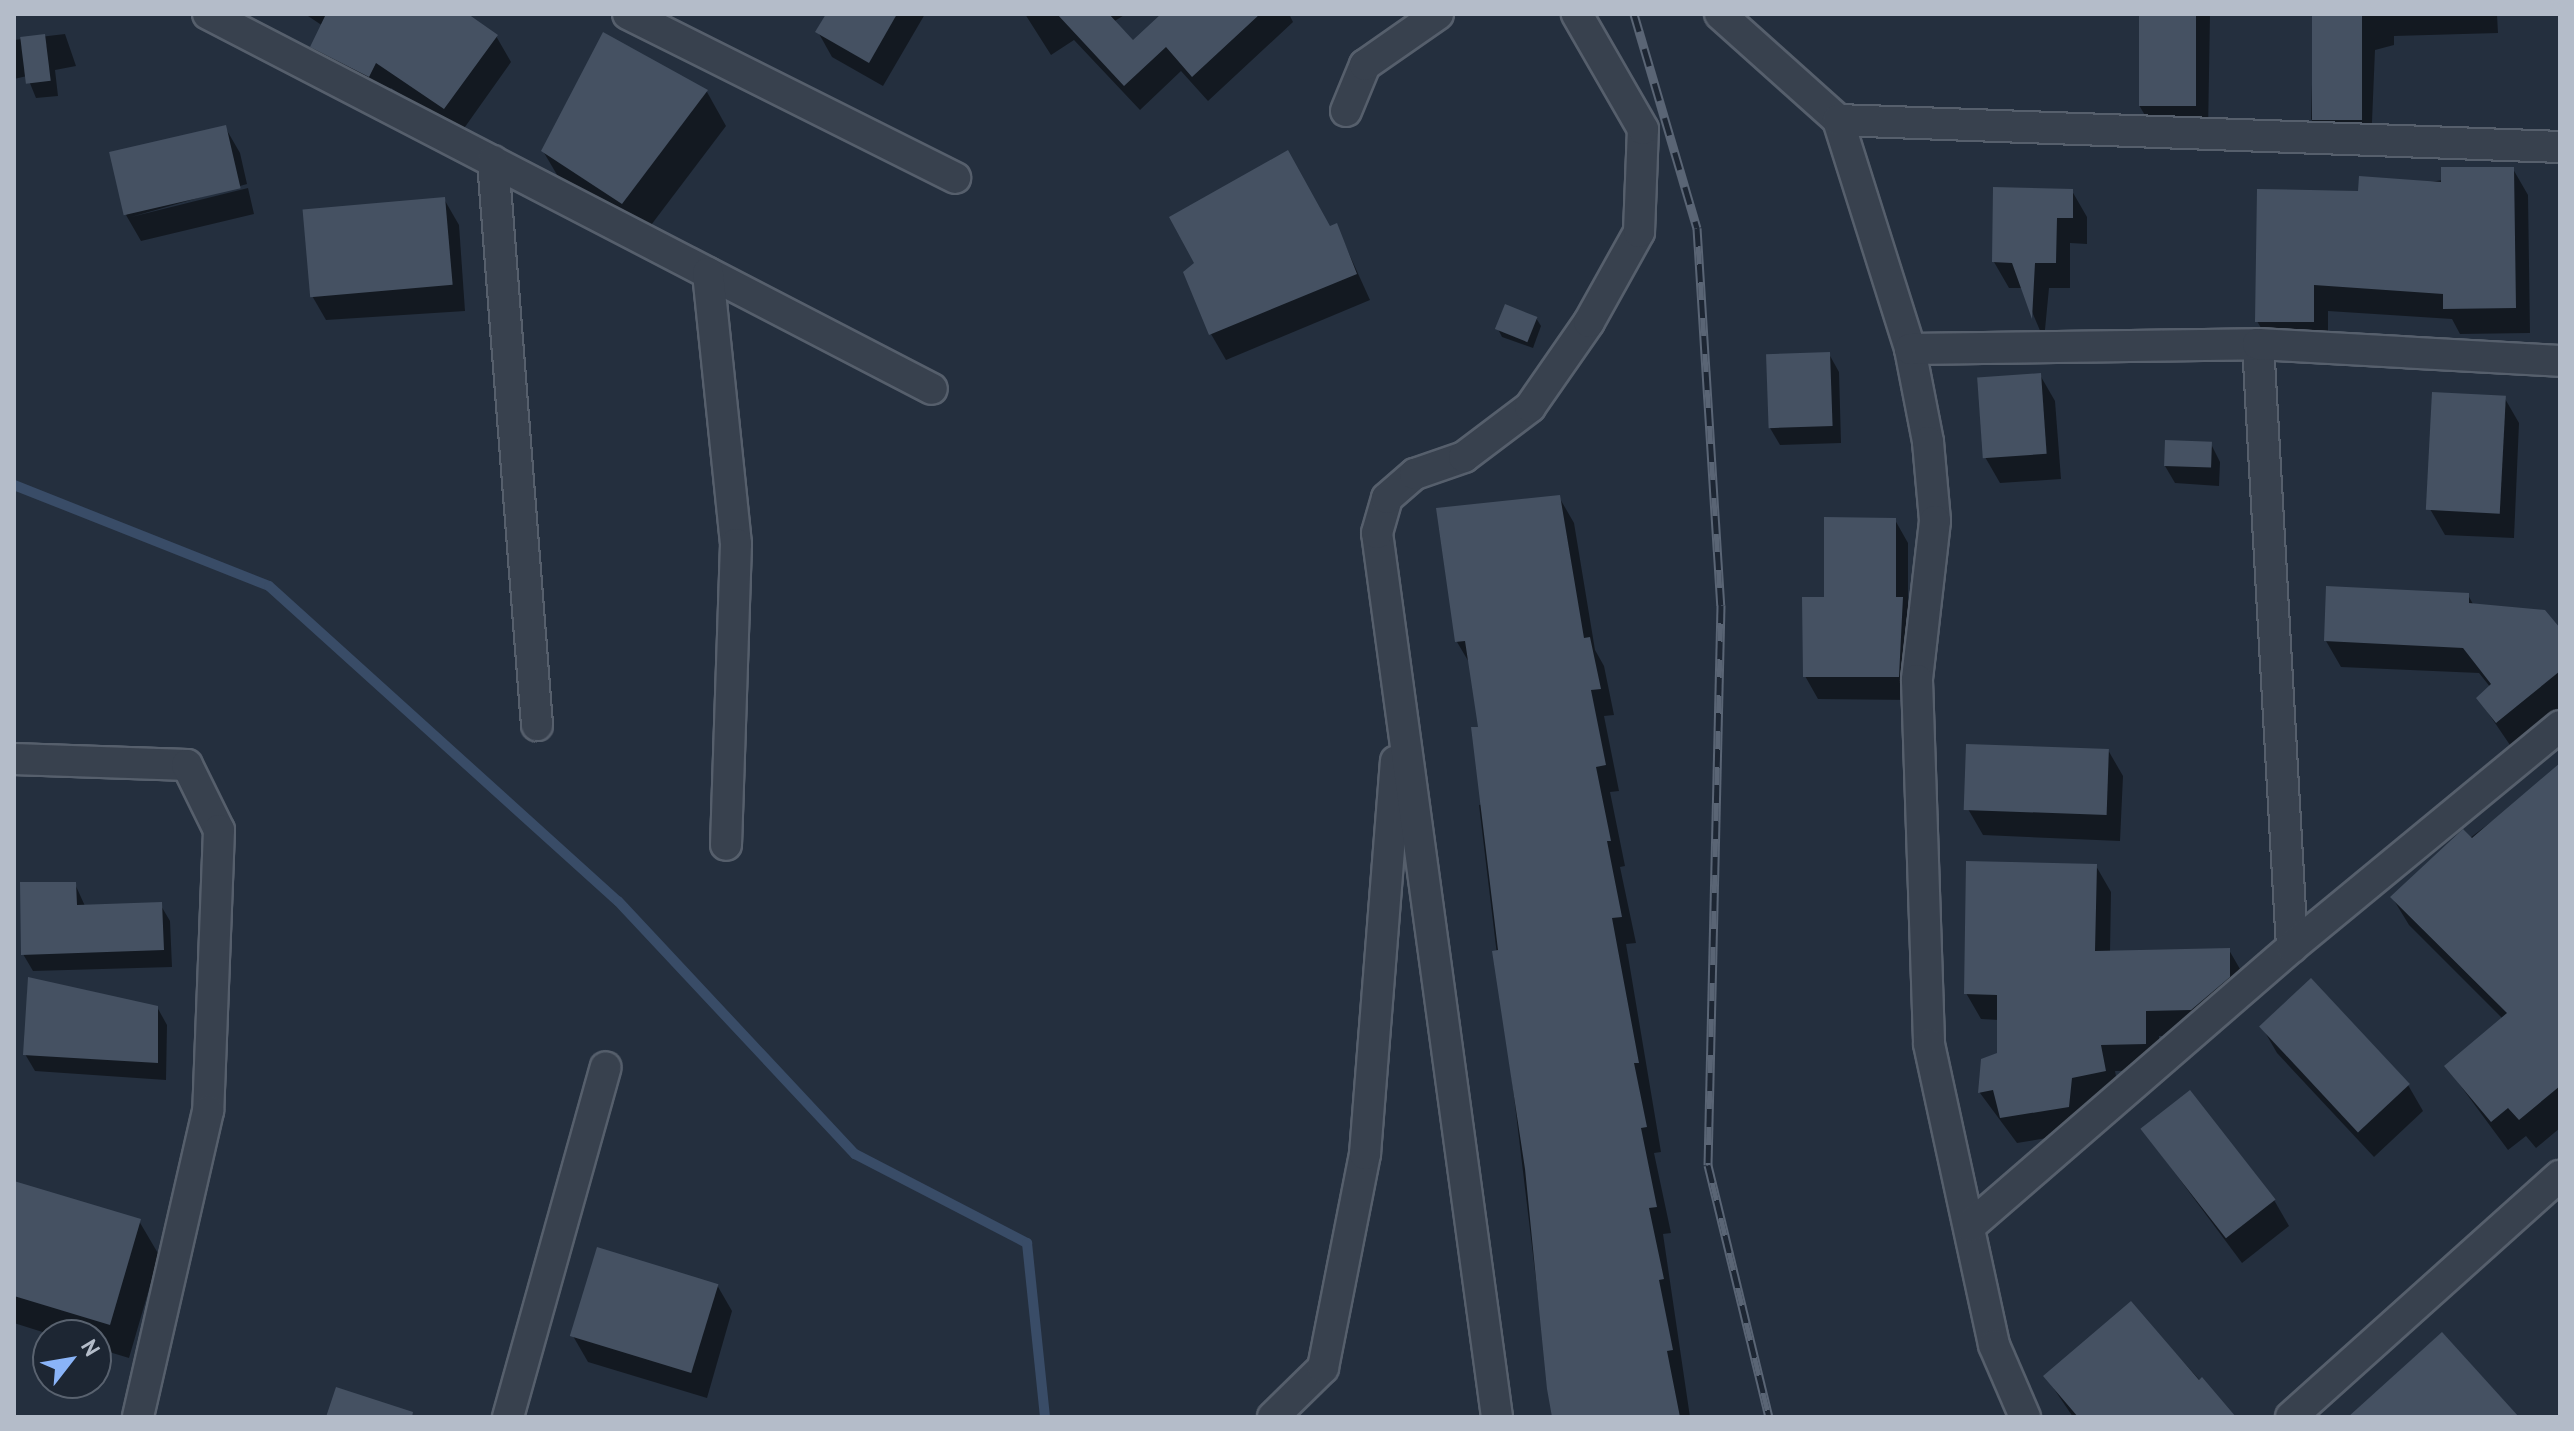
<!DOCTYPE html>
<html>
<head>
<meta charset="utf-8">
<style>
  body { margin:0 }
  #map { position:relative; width:2574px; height:1431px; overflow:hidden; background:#242f3e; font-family:"PT Sans",sans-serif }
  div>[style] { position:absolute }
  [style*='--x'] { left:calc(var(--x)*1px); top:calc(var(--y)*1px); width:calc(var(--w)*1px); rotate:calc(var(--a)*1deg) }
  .shadow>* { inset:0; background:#0007 }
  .stream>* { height:10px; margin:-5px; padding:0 5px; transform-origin:5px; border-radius:5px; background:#394c67 }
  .building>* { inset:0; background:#455162; transform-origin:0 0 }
  .roads { filter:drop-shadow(2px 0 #565f6c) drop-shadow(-2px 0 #565f6c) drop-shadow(0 2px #565f6c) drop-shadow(0 -2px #565f6c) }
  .minor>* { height:30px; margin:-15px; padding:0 15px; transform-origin:15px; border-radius:15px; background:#38414e }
  .rail>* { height:9px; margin-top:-4.5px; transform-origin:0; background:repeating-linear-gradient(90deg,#1d2633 0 18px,#5a6575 0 36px); box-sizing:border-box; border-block:2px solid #5a6575 }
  span { translate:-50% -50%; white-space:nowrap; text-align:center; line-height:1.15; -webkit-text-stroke:7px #1d2633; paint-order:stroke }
  .frame { position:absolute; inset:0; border:16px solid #b4bcc9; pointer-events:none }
  .north { position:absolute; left:32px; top:1319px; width:80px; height:80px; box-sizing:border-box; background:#1d2633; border:2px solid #59626f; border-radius:50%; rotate:59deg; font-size:22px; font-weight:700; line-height:32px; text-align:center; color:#b4bcc9 }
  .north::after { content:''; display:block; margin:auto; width:28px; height:36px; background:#8ab4f8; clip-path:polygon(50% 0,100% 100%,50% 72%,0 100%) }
</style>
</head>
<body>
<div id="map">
  <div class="shadow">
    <i style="clip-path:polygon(305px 14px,464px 14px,496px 36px,511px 62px,460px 134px,391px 88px,384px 102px,327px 72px,312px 46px,323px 26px)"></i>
    <i style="clip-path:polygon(828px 14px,925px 14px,883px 86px,832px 57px,818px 32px)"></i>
    <i style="clip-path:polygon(1025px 14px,1126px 14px,1113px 22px,1133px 42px,1164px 14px,1289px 14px,1293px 22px,1208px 101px,1181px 71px,1140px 110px,1074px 40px,1051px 55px)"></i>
    <i style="clip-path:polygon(2141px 14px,2210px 14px,2208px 133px,2154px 131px,2139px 105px)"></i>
    <i style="clip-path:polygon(2314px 14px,2497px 14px,2498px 33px,2394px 36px,2394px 45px,2375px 50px,2371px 146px,2325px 144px,2311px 119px)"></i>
    <i style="clip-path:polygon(65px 34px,76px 66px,55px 70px,58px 96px,36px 98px,27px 76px,14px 79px,14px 40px)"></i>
    <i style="clip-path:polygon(604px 35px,707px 92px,726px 126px,642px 237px,563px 185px,543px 151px)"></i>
    <i style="clip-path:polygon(225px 127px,240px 153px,247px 184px,131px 217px,248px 188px,254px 214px,141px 241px,126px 215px)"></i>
    <i style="clip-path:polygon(2513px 169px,2528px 195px,2530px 333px,2460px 334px,2452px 319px,2328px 311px,2328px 348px,2272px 347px,2257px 321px,2360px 193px)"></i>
    <i style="clip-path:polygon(2072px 191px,2087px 217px,2087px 244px,2070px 243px,2070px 288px,2049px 288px,2044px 340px,2022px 288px,2009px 288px,1994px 262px)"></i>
    <i style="clip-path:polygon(444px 199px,459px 225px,465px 311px,326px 320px,311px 294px)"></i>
    <i style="clip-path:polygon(1336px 225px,1370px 300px,1226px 360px,1211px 334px)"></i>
    <i style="clip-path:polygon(1536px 318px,1541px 326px,1533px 348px,1502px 337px,1498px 329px)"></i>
    <i style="clip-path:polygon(1829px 354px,1839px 372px,1841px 443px,1780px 445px,1770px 428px)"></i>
    <i style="clip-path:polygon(2040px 375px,2055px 401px,2061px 479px,2000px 483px,1985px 457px)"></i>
    <i style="clip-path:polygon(2504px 397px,2519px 423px,2514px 538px,2445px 535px,2430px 509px)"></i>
    <i style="clip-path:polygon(2211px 444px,2220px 462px,2219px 486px,2175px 483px,2165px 466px)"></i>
    <i style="clip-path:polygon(1559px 497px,1574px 523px,1595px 650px,1604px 666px,1614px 715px,1604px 716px,1619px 791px,1610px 792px,1625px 866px,1620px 867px,1636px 943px,1626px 944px,1661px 1152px,1654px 1153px,1671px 1233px,1663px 1234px,1690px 1417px,1554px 1417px,1549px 1388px,1479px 805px,1485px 804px,1480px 728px,1470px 664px,1457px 642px)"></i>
    <i style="clip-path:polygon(1895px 520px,1908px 543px,1908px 611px,1915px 622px,1911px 700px,1818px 699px,1805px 676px,1826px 599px)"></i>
    <i style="clip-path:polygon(2468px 595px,2474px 606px,2560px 631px,2560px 709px,2512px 748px,2478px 698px,2491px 688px,2479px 673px,2341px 667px,2326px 641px)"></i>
    <i style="clip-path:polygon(2108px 750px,2123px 776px,2120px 841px,1983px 835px,1968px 809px)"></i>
    <i style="clip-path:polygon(2560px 770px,2560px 1128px,2536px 1148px,2526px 1136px,2508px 1150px,2446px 1066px,2503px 1019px,2409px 925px,2392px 897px)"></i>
    <i style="clip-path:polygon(2096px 866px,2111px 892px,2110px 953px,2229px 950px,2244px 976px,2206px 1036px,2159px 1036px,2160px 1070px,2115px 1071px,2120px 1097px,2086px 1104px,2083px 1132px,2017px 1143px,1980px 1093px,1983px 1061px,1999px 1054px,1999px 1020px,1981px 1019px,1966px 993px)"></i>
    <i style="clip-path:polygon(75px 884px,85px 906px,160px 904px,170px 921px,172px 967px,33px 971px,23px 954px)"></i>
    <i style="clip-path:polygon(157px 1007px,167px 1025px,166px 1080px,35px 1071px,25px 1054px)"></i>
    <i style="clip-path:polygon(2262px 1027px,2408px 1085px,2423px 1111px,2374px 1157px,2277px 1053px)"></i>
    <i style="clip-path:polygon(2143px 1130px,2274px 1200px,2289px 1226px,2242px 1263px)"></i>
    <i style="clip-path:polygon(14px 1183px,139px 1221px,159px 1255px,129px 1358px,96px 1348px,96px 1335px,52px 1335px,14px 1323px)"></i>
    <i style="clip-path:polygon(717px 1285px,732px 1311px,707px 1398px,588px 1362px,573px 1336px)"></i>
    <i style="clip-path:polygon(2131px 1304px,2233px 1417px,2073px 1417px,2046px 1377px)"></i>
  </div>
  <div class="stream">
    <i style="--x:14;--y:485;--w:274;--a:21.6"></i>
    <i style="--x:269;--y:586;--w:470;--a:42.1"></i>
    <i style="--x:618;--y:901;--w:347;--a:46.9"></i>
    <i style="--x:855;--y:1154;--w:194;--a:27.4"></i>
    <i style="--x:1027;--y:1243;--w:175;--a:84.1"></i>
  </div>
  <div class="building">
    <i style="clip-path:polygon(326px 14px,468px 14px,498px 35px,444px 109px,376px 63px,369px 77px,310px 47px)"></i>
    <i style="clip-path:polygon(826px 14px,897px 14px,869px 63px,815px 32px)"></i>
    <i style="clip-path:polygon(1057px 14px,1109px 14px,1133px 40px,1161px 14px,1260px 14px,1192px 77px,1166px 47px,1124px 86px)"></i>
    <i style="left:2139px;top:14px;width:57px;height:92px"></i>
    <i style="left:2312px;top:14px;width:50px;height:106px"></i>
    <i style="clip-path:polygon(603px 32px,708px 90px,622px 204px,541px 151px)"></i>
    <i style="left:45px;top:34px;width:47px;height:25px;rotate:83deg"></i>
    <i style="left:226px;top:125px;width:65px;height:120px;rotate:77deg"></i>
    <i style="clip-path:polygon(1288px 150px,1330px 226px,1337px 223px,1357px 274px,1209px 335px,1183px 272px,1194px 263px,1169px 217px)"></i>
    <i style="clip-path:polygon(2441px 167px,2514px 167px,2516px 308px,2443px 309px,2443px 294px,2314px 285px,2314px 322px,2255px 322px,2257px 189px,2358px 191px,2359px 176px,2441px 182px)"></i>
    <i style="clip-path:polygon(1993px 187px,2073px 189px,2073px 218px,2057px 218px,2056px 263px,2035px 263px,2032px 319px,2012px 263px,1992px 262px)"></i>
    <i style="left:445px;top:197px;width:88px;height:143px;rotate:85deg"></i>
    <i style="left:1505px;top:304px;width:35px;height:27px;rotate:22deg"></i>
    <i style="left:1830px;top:352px;width:74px;height:64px;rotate:88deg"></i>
    <i style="left:2041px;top:373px;width:81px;height:64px;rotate:86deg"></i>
    <i style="left:2432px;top:392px;width:74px;height:118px;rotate:3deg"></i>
    <i style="left:2165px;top:440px;width:47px;height:26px;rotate:2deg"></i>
    <i style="clip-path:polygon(1560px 495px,1584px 638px,1590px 637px,1601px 689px,1591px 690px,1606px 765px,1596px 767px,1611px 841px,1607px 841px,1622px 917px,1612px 918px,1639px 1063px,1634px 1063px,1647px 1127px,1641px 1128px,1657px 1207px,1649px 1208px,1664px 1279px,1659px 1280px,1673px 1350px,1667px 1351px,1680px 1417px,1552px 1417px,1547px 1389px,1525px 1169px,1492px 951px,1498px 950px,1471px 727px,1478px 727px,1465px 641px,1455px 642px,1436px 508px)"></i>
    <i style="clip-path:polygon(1824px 517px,1896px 518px,1896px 597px,1903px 597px,1899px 677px,1803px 677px,1802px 597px,1824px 597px)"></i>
    <i style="clip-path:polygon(2326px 586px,2469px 593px,2469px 603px,2545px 610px,2560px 628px,2560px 671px,2496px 723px,2476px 698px,2491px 684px,2463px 648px,2324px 641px)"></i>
    <i style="left:1966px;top:744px;width:143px;height:66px;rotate:2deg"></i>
    <i style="clip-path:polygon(2560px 763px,2560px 1086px,2519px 1120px,2508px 1108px,2491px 1122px,2444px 1066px,2507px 1013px,2390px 897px,2463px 829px,2472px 838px)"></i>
    <i style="clip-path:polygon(1966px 861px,2097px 864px,2095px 951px,2230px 948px,2230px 977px,2191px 1010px,2146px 1011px,2146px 1044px,2101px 1045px,2106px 1071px,2072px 1078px,2069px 1107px,2000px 1118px,1993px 1090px,1978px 1093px,1981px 1059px,1997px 1053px,1997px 995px,1964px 994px)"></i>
    <i style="clip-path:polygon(20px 882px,76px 882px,77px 905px,162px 902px,164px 950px,21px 955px)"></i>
    <i style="clip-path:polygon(28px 977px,158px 1006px,158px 1063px,23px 1055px)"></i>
    <i style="left:2311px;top:978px;width:145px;height:71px;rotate:47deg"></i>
    <i style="left:2190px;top:1090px;width:139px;height:63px;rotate:52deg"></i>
    <i style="clip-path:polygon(14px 1181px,141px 1219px,110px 1325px,14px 1296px)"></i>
    <i style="left:597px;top:1247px;width:127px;height:93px;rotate:17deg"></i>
    <i style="clip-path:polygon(2131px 1301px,2199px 1380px,2202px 1377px,2236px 1417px,2078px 1417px,2043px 1376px)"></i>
    <i style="clip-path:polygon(2442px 1332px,2519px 1417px,2348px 1417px)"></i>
    <i style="clip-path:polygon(336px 1387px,413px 1412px,412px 1417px,326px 1417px)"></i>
  </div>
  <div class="roads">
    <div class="minor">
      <i style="--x:208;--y:14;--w:815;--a:27.38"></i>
      <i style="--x:628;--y:14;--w:366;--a:26.6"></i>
      <i style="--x:1720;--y:14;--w:159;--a:41.9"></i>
      <i style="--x:1838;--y:120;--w:240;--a:72.5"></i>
      <i style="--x:1910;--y:349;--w:95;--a:79"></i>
      <i style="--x:1928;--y:442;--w:79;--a:84.9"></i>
      <i style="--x:1935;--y:521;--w:160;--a:96.5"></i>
      <i style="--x:1917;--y:680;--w:364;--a:88.1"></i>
      <i style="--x:1929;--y:1044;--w:308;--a:77.8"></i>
      <i style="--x:1994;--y:1345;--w:78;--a:66.7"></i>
      <i style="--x:1346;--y:111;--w:50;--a:-67.6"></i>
      <i style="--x:1365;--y:65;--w:89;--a:-34.9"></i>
      <i style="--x:1838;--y:120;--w:723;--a:2.14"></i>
      <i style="--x:493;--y:161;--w:566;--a:85.54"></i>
      <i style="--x:708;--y:273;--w:272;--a:84.1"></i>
      <i style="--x:736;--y:544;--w:301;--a:91.9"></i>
      <i style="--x:2258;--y:344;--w:604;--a:86.77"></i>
      <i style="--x:1910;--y:349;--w:348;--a:-0.8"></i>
      <i style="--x:2258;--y:344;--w:302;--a:3.2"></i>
      <i style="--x:14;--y:759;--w:173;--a:2"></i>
      <i style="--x:187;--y:765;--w:72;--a:63.8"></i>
      <i style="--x:219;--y:830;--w:281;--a:92.2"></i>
      <i style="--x:208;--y:1111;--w:314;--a:102.9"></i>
      <i style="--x:1970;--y:1226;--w:426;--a:-40.9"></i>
      <i style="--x:2292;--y:947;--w:347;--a:-39.5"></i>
      <i style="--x:508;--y:1417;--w:363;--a:-74.4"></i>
      <i style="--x:1273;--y:1417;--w:70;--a:-44.4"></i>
      <i style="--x:1323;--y:1368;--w:218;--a:-78.9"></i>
      <i style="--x:1365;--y:1154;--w:394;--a:-85.5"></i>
      <i style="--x:1497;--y:1417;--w:892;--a:-97.73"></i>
      <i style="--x:1377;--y:533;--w:36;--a:-74"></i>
      <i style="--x:1387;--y:498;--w:37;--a:-41"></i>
      <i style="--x:1415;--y:474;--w:52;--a:-19.1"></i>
      <i style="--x:1464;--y:457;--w:83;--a:-37.1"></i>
      <i style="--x:1530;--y:407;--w:103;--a:-55.2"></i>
      <i style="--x:1589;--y:322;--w:103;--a:-60.9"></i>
      <i style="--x:1639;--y:232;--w:103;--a:-87.8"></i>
      <i style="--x:1643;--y:129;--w:133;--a:-119.9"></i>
      <i style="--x:2291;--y:1417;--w:361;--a:-41.9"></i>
    </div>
  </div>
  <div class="rail">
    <i style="--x:1634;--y:14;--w:223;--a:73.6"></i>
    <i style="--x:1697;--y:228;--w:378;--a:86.4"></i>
    <i style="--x:1721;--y:605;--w:560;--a:91.33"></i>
    <i style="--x:1708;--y:1165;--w:259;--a:76.4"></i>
  </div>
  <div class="frame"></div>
  <div class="north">N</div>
</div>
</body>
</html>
